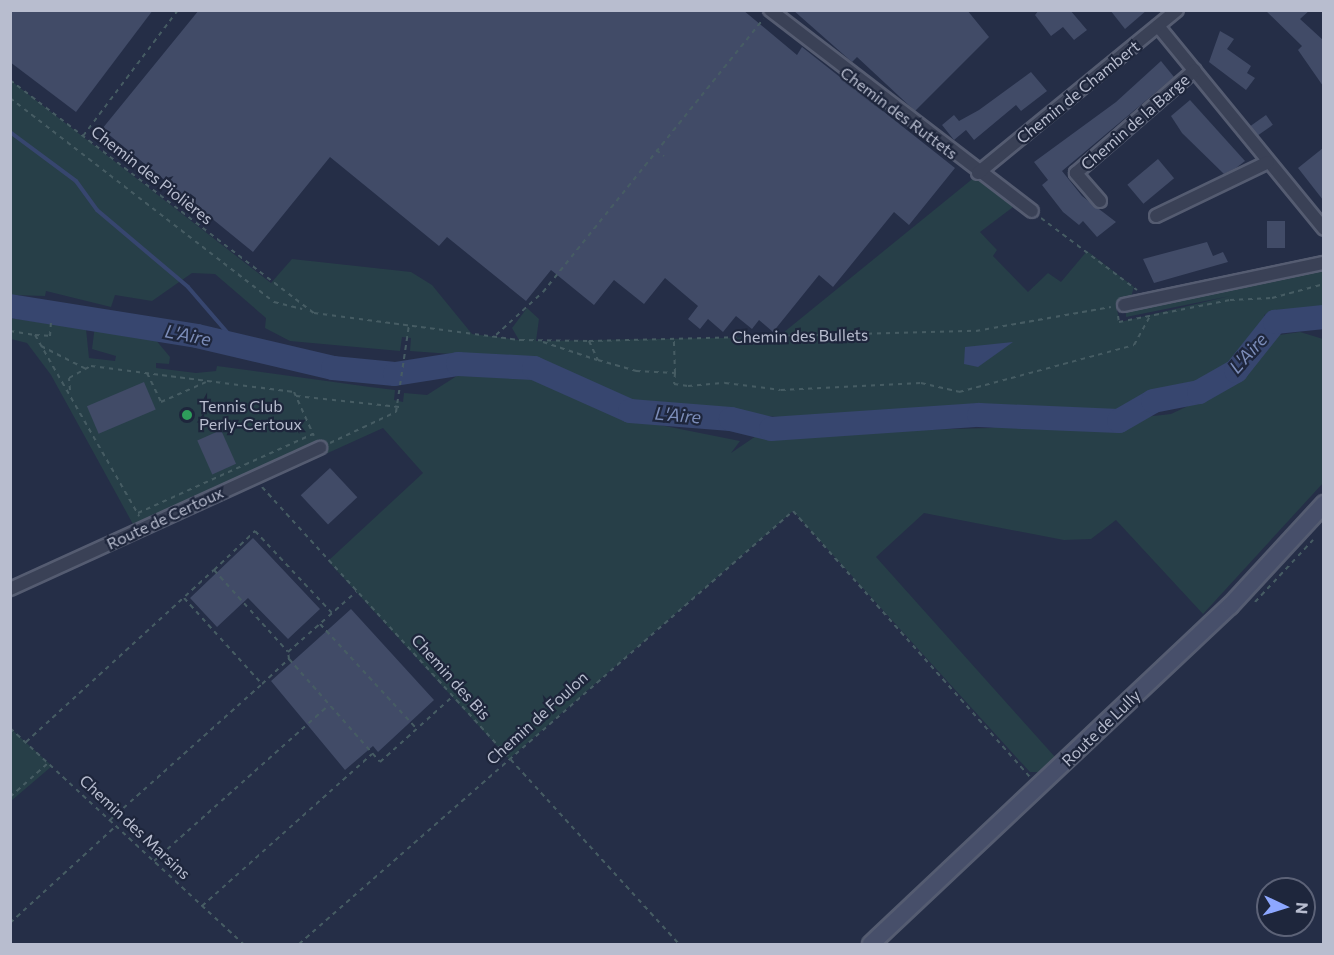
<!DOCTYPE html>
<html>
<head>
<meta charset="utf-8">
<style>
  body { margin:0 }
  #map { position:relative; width:1334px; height:955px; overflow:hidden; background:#252e47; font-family:Commissioner,sans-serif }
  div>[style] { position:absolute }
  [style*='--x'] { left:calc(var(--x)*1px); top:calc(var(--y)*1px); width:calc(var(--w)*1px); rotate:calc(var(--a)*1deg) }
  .green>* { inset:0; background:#273f48 }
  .water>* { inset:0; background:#37466f }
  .stream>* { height:4px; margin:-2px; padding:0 2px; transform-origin:2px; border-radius:2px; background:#37466f }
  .river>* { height:24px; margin:-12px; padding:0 12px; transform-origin:12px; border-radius:12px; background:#37466f }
  .building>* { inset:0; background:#414b67; transform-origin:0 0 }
  .path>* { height:2px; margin-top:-1px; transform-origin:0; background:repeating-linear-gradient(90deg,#465c63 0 4.5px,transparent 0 9px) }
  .roads { filter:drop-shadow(2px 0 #555c71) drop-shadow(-2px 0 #555c71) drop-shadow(0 2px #555c71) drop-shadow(0 -2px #555c71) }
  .street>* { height:12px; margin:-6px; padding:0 6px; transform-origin:6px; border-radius:6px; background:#3a4156 }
  .secondary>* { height:16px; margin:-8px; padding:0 8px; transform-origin:8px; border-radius:8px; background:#474f6a }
  .dots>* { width:16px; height:16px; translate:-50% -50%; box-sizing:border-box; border:3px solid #1e263c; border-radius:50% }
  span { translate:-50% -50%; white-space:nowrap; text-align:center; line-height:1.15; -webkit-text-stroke:4.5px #1e263c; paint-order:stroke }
  .street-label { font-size:16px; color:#b8bdcf }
  .poi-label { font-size:16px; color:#b8bdcf }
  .left { translate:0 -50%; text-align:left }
  .water-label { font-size:18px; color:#7c8db9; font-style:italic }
  .frame { position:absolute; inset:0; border:12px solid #b8bdcf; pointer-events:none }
  .north { position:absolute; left:1256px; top:877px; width:60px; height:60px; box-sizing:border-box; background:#1e263c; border:2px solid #5c6277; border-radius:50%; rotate:94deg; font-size:16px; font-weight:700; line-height:24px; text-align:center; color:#b8bdcf }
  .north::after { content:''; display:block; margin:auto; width:21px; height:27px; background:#8da7ff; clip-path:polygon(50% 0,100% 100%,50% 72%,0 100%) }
</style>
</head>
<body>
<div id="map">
  <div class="green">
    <i style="clip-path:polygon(10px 80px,271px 283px,292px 259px,411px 272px,432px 285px,472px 334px,519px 340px,512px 328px,527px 308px,539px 319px,536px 341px,778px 337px,976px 176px,1017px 204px,980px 232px,997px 250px,993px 256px,1028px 292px,1048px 273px,1061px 282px,1087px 251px,1134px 287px,1131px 297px,1116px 306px,1120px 322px,1230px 296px,1126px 317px,1126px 308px,1323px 267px,1323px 308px,1265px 314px,1257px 336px,1226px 371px,1191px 389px,1151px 397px,1109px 415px,983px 406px,806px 419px,631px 406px,556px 369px,520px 359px,410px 351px,411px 338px,402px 337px,400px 351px,290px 341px,265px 328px,266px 318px,215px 274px,192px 273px,152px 301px,115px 295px,111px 307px,46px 291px,45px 296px,11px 295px)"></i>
    <i style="clip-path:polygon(10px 318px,86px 329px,89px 358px,115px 361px,116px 356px,92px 349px,95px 326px,155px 339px,170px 357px,169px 364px,156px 363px,156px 368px,196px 373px,216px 371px,217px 366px,370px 387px,395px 390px,394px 400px,403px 402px,404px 393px,427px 395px,463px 372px,534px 376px,615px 416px,740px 441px,731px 453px,759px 434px,990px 428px,1023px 421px,1118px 430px,1145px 417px,1171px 414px,1222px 390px,1279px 335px,1300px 332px,1323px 339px,1323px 483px,1203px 614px,1116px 520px,1091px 539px,1064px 540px,924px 513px,876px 557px,1055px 757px,1039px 772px,1030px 772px,1017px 758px,793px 511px,509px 759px,328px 561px,423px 473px,383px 428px,319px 457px,314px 445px,134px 526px,51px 375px,27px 343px,11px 339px)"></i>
    <i style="clip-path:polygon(10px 728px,52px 766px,11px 801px,10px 801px)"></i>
  </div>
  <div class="water">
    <i style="clip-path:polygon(1013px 342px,978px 367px,964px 364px,965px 347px)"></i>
  </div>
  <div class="stream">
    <i style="--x:10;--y:132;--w:82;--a:36.6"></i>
    <i style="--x:76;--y:181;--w:36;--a:54"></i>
    <i style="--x:97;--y:210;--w:119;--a:40.2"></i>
    <i style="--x:188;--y:287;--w:77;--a:49.2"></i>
  </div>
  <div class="river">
    <i style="--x:10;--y:306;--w:189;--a:9.1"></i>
    <i style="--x:197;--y:336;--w:140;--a:13.2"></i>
    <i style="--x:333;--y:368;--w:62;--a:5.5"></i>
    <i style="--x:395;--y:374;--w:64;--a:-9"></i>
    <i style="--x:458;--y:364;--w:76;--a:3"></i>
    <i style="--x:534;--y:368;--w:105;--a:24.1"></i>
    <i style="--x:630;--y:411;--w:101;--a:4.5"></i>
    <i style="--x:731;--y:419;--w:41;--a:14"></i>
    <i style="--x:771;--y:429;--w:208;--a:-3.9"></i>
    <i style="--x:979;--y:415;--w:140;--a:2.5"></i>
    <i style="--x:1119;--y:421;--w:39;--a:-30"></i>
    <i style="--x:1153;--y:401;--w:47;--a:-11.1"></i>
    <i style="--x:1199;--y:392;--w:43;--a:-29.6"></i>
    <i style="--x:1236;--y:371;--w:63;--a:-51.5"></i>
    <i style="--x:1275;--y:322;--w:49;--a:-5.8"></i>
  </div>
  <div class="building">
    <i style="clip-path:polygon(10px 10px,153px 10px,76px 112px,10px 62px)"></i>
    <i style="clip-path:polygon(199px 10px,743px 10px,797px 55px,802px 47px,955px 168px,909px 225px,894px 212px,833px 287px,819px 275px,773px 332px,759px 320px,752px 329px,736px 316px,723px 332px,708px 319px,700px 329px,688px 319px,698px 306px,665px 278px,644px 304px,614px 280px,594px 305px,551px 270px,526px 301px,447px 237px,439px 246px,330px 157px,253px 252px,102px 129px)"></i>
    <i style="clip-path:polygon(793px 10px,967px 10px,989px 37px,915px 111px,857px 57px,852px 62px)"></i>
    <i style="clip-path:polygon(1039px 10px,1070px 10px,1087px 30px,1074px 40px,1063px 27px,1051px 36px,1035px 15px)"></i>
    <i style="clip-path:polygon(1110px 10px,1147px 10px,1125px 29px)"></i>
    <i style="clip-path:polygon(1265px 10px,1310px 10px,1300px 19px,1323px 40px,1323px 86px,1298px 50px,1302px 46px)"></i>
    <i style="clip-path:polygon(1220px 31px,1234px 39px,1227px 49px,1251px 66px,1247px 73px,1255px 78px,1246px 90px,1209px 62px)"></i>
    <i style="clip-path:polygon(1161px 61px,1174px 77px,1062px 171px,1082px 196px,1116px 222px,1097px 237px,1083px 221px,1079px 225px,1063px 212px,1042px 185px,1048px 180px,1034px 162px,1116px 102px)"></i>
    <i style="clip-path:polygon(1031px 72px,1047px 91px,1021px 111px,1016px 105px,974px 140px,966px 130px,954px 140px,942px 125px,954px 115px,959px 121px,979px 110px)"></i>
    <i style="clip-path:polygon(1190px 100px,1245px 161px,1236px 168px,1224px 174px,1182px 133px,1171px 116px)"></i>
    <i style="left:1266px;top:115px;width:12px;height:19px;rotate:55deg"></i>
    <i style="clip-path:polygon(1323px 148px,1323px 200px,1298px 168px)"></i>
    <i style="left:1158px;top:159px;width:25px;height:40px;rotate:50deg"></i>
    <i style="left:1267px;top:221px;width:18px;height:27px"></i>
    <i style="clip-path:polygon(1207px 242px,1213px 256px,1223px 252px,1228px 262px,1154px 283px,1143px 259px)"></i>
    <i style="left:144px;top:382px;width:30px;height:62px;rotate:67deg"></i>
    <i style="left:221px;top:430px;width:37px;height:26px;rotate:66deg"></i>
    <i style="left:330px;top:468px;width:40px;height:40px;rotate:47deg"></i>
    <i style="clip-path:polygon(253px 538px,320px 609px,288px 639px,248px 598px,217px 627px,190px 598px)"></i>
    <i style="clip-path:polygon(351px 609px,434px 700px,378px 752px,373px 746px,345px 770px,271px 681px)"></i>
  </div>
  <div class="path">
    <i style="--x:10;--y:80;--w:383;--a:37.5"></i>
    <i style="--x:314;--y:313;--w:208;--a:7.5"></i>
    <i style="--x:520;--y:340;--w:69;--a:0.8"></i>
    <i style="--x:589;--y:341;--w:387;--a:-1.5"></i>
    <i style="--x:976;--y:331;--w:137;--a:-10.1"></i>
    <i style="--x:10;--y:98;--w:334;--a:37.7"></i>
    <i style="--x:274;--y:302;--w:29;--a:14"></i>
    <i style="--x:83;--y:136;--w:158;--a:-53"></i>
    <i style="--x:656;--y:150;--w:10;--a:37"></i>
    <i style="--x:1041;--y:218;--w:120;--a:36.9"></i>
    <i style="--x:1118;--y:316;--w:6;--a:81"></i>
    <i style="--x:1119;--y:322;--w:113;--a:-11.2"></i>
    <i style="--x:1230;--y:300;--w:42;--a:-2.7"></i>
    <i style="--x:1272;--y:298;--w:54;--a:-15.1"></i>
    <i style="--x:10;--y:331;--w:25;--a:9"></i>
    <i style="--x:35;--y:335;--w:209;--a:60.1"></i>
    <i style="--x:35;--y:335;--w:18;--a:3"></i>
    <i style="--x:496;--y:335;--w:64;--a:-42.5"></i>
    <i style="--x:543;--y:292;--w:351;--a:-51.1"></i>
    <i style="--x:50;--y:336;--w:14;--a:-86"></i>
    <i style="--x:589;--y:341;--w:21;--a:65"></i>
    <i style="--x:598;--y:360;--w:40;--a:16"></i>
    <i style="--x:636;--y:371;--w:39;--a:3"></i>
    <i style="--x:675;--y:373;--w:35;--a:-92"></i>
    <i style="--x:543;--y:342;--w:57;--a:18.4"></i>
    <i style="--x:41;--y:346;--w:51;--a:27.1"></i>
    <i style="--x:147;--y:373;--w:32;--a:64"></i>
    <i style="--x:161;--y:402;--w:49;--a:-24"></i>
    <i style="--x:675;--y:373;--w:11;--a:95"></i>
    <i style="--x:674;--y:384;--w:14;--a:8"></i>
    <i style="--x:688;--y:386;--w:37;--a:-5"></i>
    <i style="--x:725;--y:383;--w:56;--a:7.1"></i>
    <i style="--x:781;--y:390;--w:140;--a:-2.9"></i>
    <i style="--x:921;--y:383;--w:39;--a:13"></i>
    <i style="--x:959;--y:392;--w:181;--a:-15"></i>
    <i style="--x:1134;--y:345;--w:33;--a:-61"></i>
    <i style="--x:70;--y:390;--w:12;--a:-95"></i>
    <i style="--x:69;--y:378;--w:25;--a:-29"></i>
    <i style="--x:91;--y:366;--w:205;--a:7.3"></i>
    <i style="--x:294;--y:392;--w:48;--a:65.6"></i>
    <i style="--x:296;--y:396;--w:104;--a:6.1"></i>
    <i style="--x:330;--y:443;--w:73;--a:-25.2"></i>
    <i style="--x:396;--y:412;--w:88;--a:-81.5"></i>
    <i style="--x:262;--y:487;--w:619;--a:47.62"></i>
    <i style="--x:138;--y:513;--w:192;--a:-24.3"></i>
    <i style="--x:214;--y:570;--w:57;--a:-43.6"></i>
    <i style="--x:255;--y:531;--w:112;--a:46.8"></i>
    <i style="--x:184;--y:598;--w:116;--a:47.8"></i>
    <i style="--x:262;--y:684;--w:37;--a:-43"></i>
    <i style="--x:289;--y:659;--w:7;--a:-98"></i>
    <i style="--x:1255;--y:602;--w:85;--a:-46.9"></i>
    <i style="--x:320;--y:624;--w:142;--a:47.3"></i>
    <i style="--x:289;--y:659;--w:137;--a:48.5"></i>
    <i style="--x:380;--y:762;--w:97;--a:-42.1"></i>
    <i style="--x:10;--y:728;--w:318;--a:42.8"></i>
    <i style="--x:26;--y:742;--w:255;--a:-42.5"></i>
    <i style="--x:214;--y:570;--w:110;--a:47.9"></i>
    <i style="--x:288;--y:652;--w:91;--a:-41.4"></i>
    <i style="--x:10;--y:797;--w:51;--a:-41.8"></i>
    <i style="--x:110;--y:820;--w:204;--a:-41.8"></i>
    <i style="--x:154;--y:861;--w:234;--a:-41.7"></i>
    <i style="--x:202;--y:906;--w:228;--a:-41.8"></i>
    <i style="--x:10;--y:923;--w:144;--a:-42.5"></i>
    <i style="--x:299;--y:944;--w:657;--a:-41.24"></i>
    <i style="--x:793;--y:511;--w:356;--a:48.3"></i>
  </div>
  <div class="roads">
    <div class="street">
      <i style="--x:770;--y:10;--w:330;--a:37.5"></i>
      <i style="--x:1158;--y:26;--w:262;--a:50.7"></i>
      <i style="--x:978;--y:173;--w:257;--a:-39.3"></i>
      <i style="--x:1100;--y:201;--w:37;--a:-131"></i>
      <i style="--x:1076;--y:173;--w:157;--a:-40.9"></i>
      <i style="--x:1156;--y:216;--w:124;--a:-25.7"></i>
      <i style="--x:1124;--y:305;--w:204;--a:-11.9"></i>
      <i style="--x:10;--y:589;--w:341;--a:-24.5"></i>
    </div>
    <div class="secondary">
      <i style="--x:871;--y:944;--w:493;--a:-43.3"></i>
      <i style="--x:1230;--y:606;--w:139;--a:-47.3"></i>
    </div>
  </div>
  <div class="dots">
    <i style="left:187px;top:415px;background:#2e9e5b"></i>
  </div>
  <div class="street-label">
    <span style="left:1078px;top:92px;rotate:-39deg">Chemin de Chambert</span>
    <span style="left:899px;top:113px;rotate:37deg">Chemin des Ruttets</span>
    <span style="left:1135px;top:122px;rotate:-41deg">Chemin de la Barge</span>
    <span style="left:152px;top:175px;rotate:38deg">Chemin des Piolières</span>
    <span style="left:800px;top:336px;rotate:-1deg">Chemin des Bullets</span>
    <span style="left:165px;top:518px;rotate:-25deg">Route de Certoux</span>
    <span style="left:451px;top:677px;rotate:48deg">Chemin des Bis</span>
    <span style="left:537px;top:718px;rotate:-42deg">Chemin de Foulon</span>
    <span style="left:1101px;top:728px;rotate:-44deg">Route de Lully</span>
    <span style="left:135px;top:827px;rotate:43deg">Chemin des Marsins</span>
  </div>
  <div class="poi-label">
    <span class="left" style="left:199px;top:415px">Tennis Club<br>Perly-Certoux</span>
  </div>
  <div class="water-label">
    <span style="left:188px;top:335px;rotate:11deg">L'Aire</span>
    <span style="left:1248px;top:353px;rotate:-48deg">L'Aire</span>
    <span style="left:678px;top:415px;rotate:5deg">L'Aire</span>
  </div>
  <div class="frame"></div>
  <div class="north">N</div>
</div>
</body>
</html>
